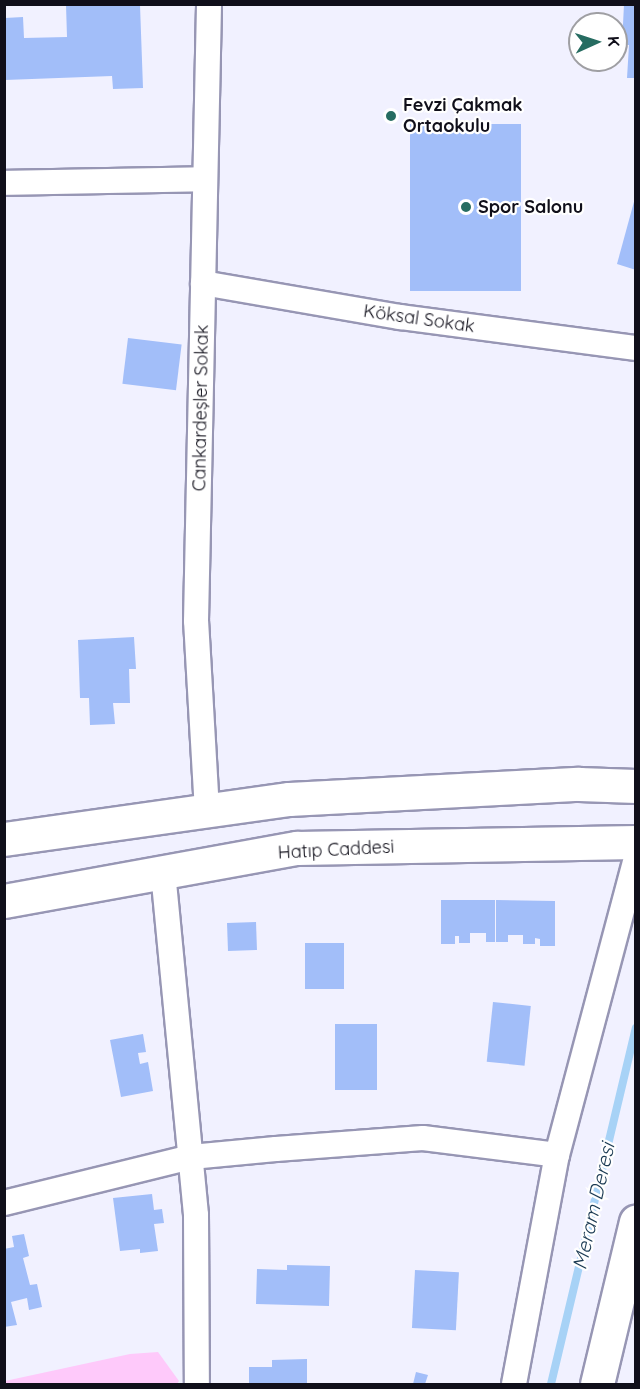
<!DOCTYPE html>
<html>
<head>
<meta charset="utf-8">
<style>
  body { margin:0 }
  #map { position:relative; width:640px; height:1389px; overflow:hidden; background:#f1f1ff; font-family:Quicksand,sans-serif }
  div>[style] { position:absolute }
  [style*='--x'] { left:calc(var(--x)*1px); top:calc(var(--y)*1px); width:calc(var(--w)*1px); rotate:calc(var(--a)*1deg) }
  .green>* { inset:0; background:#fec9fa }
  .stream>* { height:8px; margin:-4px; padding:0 4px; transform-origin:4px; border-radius:4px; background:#a7d2f6 }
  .building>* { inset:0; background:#a2bef9; transform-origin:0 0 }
  .roads { filter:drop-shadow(2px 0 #9796b4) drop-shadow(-2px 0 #9796b4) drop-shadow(0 2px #9796b4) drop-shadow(0 -2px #9796b4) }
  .street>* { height:24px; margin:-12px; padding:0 12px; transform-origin:12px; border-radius:12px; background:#fff }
  .secondary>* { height:33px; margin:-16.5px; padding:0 16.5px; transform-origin:16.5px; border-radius:16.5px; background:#fff }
  .dots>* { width:16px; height:16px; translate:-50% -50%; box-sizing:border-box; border:3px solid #fff; border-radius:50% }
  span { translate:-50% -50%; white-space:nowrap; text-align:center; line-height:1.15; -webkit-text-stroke:4.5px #fff; paint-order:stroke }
  .poi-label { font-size:18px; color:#100f1a; font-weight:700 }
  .left { translate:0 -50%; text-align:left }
  .street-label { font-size:18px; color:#100f1a }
  .water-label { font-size:20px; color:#1a3952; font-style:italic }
  .frame { position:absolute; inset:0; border:6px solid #100f1a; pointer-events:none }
  .north { position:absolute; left:568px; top:12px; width:60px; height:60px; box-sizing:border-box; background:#fff; border:2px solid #9f9fa3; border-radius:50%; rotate:87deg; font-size:16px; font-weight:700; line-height:24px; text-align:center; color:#100f1a }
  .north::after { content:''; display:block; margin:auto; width:21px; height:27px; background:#266c61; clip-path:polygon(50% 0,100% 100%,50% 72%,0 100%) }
</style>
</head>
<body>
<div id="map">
  <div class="green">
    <i style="clip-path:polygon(158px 1352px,179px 1381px,177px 1384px,5px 1384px,5px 1381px,130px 1354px)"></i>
  </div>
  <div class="stream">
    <i style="--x:551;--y:1384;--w:366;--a:-76.6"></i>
  </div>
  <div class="building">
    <i style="clip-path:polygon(624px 4px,636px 4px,636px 78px,627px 78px,629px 45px,622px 45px)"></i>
    <i style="clip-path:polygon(66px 5px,140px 5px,143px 88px,113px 89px,112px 76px,5px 80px,5px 18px,23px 17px,24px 38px,67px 37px)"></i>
    <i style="left:410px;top:124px;width:111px;height:167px"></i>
    <i style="clip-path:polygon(635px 198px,636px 199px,636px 270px,617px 264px)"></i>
    <i style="left:128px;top:338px;width:54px;height:46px;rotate:7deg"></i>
    <i style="clip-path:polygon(134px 637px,136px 669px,129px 669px,130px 703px,113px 703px,115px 724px,90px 725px,89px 698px,80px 698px,78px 640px)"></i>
    <i style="clip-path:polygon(441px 900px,495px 900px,495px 942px,486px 942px,486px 933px,470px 933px,470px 943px,459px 943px,459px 936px,455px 936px,455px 944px,441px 944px)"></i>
    <i style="clip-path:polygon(496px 900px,555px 901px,555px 946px,540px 946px,540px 939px,535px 938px,535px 944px,523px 944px,523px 935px,508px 935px,508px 942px,496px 942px)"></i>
    <i style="left:256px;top:922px;width:28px;height:29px;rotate:88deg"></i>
    <i style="left:305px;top:943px;width:39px;height:46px"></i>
    <i style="left:493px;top:1002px;width:38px;height:60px;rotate:6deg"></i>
    <i style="left:335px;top:1024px;width:42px;height:66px"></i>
    <i style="clip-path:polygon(143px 1034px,146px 1052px,138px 1053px,140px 1064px,148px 1062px,153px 1091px,121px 1097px,110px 1040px)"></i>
    <i style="clip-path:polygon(152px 1194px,154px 1210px,162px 1209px,164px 1223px,154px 1224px,158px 1251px,140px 1253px,140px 1249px,120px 1251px,113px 1198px)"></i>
    <i style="clip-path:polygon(24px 1234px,29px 1256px,23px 1258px,30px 1285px,37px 1284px,42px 1307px,29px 1310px,27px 1298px,11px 1302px,17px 1325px,4px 1327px,4px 1249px,14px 1247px,12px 1236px)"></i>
    <i style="clip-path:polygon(287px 1265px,330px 1266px,329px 1306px,256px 1304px,257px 1269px,287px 1270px)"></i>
    <i style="left:415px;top:1270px;width:44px;height:58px;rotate:3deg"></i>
    <i style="clip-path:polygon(307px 1359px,307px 1384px,249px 1384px,249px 1367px,272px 1367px,272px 1360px)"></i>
    <i style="clip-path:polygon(416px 1372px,428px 1375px,425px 1384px,413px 1384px)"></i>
  </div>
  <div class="roads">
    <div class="street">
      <i style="--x:4;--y:183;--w:201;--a:-1.1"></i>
      <i style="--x:203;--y:283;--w:200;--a:9.8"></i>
      <i style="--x:400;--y:317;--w:238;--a:7.5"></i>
      <i style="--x:207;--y:811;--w:190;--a:-93.3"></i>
      <i style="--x:196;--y:621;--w:617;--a:-88.79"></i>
      <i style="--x:163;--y:872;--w:345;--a:84.5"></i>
      <i style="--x:196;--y:1215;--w:169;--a:89.7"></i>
      <i style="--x:4;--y:1203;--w:193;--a:-13.8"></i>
      <i style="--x:191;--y:1157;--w:85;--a:-5.4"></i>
      <i style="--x:276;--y:1149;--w:147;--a:-4.3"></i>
      <i style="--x:423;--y:1138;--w:135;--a:7.2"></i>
      <i style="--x:514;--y:1384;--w:233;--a:-79.4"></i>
      <i style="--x:557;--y:1155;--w:306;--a:-75.1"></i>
    </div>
    <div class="secondary">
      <i style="--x:4;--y:839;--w:288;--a:-8"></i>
      <i style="--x:289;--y:799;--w:290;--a:-3"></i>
      <i style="--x:579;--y:784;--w:57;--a:2"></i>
      <i style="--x:4;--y:901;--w:298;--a:-10.3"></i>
      <i style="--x:297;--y:848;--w:339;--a:-1"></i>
      <i style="--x:597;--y:1384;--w:167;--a:-76.5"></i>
    </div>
  </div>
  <div class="dots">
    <i style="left:391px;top:116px;background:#266c61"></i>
    <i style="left:466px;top:207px;background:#266c61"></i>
  </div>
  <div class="poi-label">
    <span class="left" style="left:403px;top:116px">Fevzi Çakmak<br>Ortaokulu</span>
    <span class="left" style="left:478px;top:207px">Spor Salonu</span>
  </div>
  <div class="street-label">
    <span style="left:419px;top:319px;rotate:8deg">Köksal Sokak</span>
    <span style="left:201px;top:408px;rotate:-89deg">Cankardeşler Sokak</span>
    <span style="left:336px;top:850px;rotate:-3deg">Hatıp Caddesi</span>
  </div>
  <div class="water-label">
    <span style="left:593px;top:1206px;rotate:-77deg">Meram Deresi</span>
  </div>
  <div class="frame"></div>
  <div class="north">K</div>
</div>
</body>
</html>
